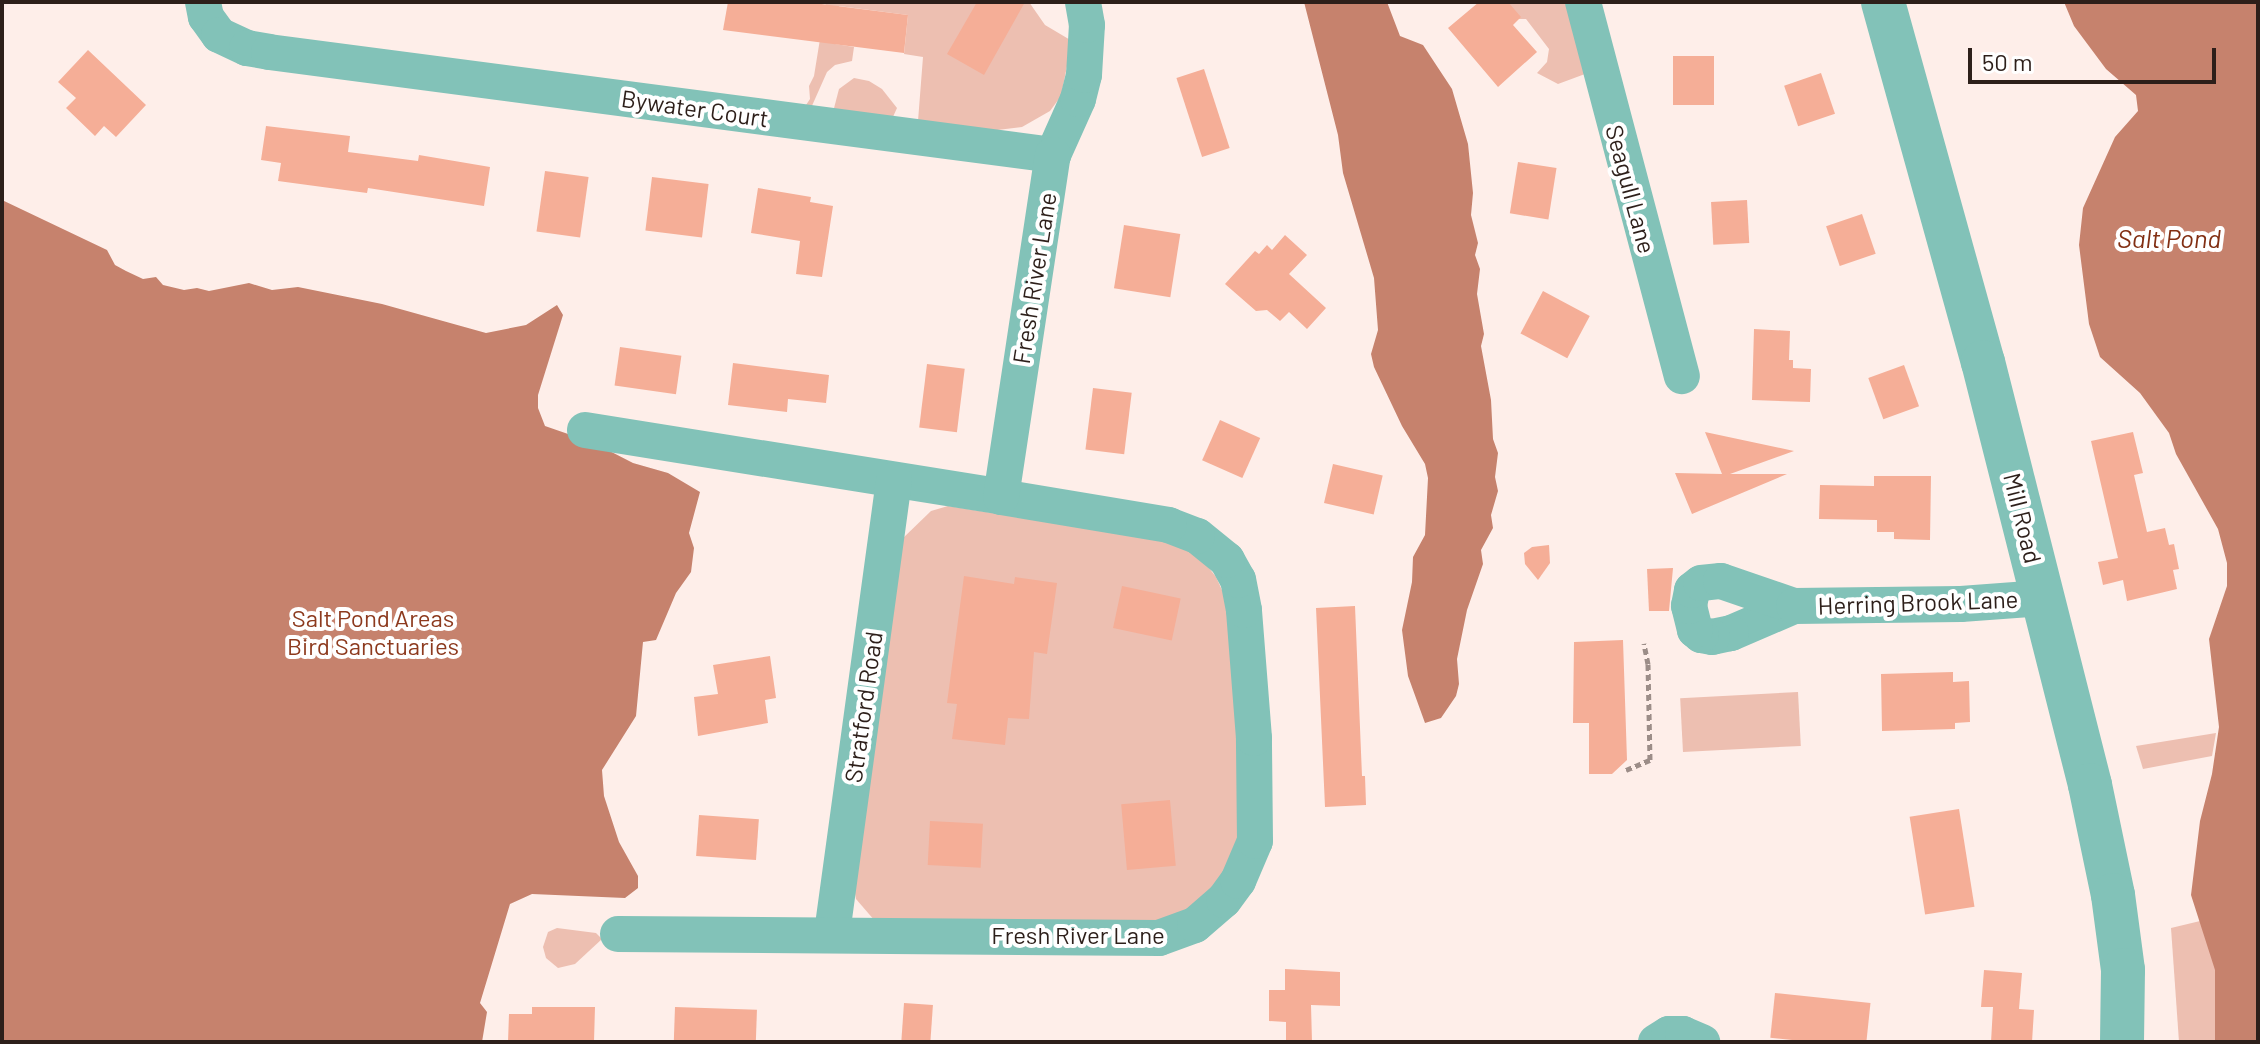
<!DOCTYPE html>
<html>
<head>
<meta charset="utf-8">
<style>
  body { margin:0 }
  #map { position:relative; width:2260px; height:1044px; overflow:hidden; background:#feeee9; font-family:Barlow,sans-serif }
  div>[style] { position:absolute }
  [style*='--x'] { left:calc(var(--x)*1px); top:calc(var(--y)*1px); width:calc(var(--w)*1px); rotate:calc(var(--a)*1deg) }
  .green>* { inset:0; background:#edbfb1; transform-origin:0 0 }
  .water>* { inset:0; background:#c6826d }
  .building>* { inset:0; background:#f5ae97; transform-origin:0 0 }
  .path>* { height:5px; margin-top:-2.5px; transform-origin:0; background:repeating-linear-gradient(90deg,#9c8d88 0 6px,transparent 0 10px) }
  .minor>* { height:36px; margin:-18px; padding:0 18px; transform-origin:18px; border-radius:18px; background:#82c2b8 }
  .tertiary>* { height:44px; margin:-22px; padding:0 22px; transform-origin:22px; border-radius:22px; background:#82c2b8 }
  span { translate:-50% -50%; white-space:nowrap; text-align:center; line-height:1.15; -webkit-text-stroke:8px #fff; paint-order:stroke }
  .street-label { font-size:24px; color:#2d1f1a }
  .park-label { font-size:24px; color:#8d3a1e }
  .water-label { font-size:26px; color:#822f13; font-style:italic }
  .frame { position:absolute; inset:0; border:4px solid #2d1f1a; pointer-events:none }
  .scale { position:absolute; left:1968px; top:48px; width:248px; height:36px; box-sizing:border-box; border:4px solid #2d1f1a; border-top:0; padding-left:10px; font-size:24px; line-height:28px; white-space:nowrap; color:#2d1f1a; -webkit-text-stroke:6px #fff; paint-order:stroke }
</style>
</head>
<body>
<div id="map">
  <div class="green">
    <i style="clip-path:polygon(826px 2px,1029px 2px,1045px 25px,1072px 41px,1061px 96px,1050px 111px,1022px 127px,989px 131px,918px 121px,923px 57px,904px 54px,908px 15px,839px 6px,835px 44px,854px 47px,852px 61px,835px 65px,827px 72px,811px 108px,804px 108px,810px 99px,809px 86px,814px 76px)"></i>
    <i style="clip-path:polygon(1508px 2px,1569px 2px,1585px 74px,1558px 84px,1537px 73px,1547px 62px,1549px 49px,1526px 19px,1519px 19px)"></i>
    <i style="clip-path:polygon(854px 78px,869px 81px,882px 89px,897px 108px,892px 119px,833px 112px,839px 89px)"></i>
    <i style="clip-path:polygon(948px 506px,1177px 542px,1202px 559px,1216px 577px,1227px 601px,1246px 802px,1231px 870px,1170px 925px,875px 921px,856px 899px,853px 881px,901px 540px,931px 511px)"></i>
    <i style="left:1798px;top:692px;width:54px;height:118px;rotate:87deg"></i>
    <i style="clip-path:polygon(2216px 733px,2212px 756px,2143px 769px,2136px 746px)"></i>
    <i style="clip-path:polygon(2221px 916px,2239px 1042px,2179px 1042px,2171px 928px)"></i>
    <i style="clip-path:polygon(557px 928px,596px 933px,602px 939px,575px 964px,558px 968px,546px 958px,543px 947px,548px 932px)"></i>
  </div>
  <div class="water">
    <i style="clip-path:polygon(1304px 2px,1387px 2px,1400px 36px,1423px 45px,1452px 89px,1468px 144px,1473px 193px,1471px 215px,1478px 243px,1475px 255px,1480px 269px,1477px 294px,1484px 334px,1481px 346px,1491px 400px,1493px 439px,1498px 453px,1495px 477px,1498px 491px,1491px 515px,1493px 528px,1481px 550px,1483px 564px,1467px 610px,1457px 659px,1459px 684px,1456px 696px,1441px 718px,1425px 723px,1408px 676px,1402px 630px,1412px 582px,1413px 557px,1425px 535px,1428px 478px,1425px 464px,1402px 426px,1374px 367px,1371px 354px,1378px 330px,1374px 278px,1343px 173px,1338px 135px)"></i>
    <i style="clip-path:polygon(2064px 2px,2258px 2px,2258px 1042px,2215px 1042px,2215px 970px,2191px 895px,2200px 821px,2212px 774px,2219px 727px,2209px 639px,2227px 586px,2227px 563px,2218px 529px,2176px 454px,2169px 433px,2140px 393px,2100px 357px,2089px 324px,2079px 245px,2083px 208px,2115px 137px,2138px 111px,2136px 95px,2106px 69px,2074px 26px)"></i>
    <i style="clip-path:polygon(2px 200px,107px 250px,115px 265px,126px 271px,143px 279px,156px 277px,163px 285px,184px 290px,197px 288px,209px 291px,249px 283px,272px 290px,298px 287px,382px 304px,486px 333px,526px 325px,557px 305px,563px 315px,538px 395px,538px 408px,545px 426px,594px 443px,633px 463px,668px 473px,700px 492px,689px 533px,694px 548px,691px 572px,676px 593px,656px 640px,643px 642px,636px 716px,602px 770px,604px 796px,619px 842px,638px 876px,638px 888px,625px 898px,532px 894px,510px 904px,480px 1003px,487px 1012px,482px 1042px,2px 1042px)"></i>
  </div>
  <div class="building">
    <i style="clip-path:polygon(728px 2px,806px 2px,908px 15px,904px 53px,723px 30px)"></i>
    <i style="clip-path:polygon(977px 2px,1025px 2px,984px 75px,947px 54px)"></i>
    <i style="clip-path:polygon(1479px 2px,1508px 2px,1521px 17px,1513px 25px,1537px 52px,1498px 87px,1448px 28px)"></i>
    <i style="clip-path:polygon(88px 50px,146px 105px,116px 137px,104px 126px,95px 136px,66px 108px,76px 98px,58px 82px)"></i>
    <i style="left:1673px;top:56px;width:41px;height:49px"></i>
    <i style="left:1204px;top:69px;width:83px;height:29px;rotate:72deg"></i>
    <i style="left:1821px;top:73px;width:43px;height:39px;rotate:71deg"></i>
    <i style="clip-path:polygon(266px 126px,350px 136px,348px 152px,418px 161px,419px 155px,490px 167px,484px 206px,368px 188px,367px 193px,278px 181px,281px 163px,261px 160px)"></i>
    <i style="left:1518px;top:162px;width:39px;height:52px;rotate:9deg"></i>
    <i style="left:545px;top:171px;width:44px;height:61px;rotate:8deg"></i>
    <i style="left:652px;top:177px;width:57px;height:54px;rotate:7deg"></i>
    <i style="clip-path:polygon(758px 188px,811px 197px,810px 202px,833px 206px,822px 277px,796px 274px,800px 241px,751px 233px)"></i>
    <i style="left:1747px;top:200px;width:43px;height:36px;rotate:87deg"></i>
    <i style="left:1862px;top:214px;width:42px;height:38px;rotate:71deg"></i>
    <i style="left:1124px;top:225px;width:57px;height:64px;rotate:9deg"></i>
    <i style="clip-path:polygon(1285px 235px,1307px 255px,1289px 274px,1326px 308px,1307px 329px,1289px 312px,1280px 321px,1267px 310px,1256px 311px,1225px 284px,1255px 251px,1259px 254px,1267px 245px,1272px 250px)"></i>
    <i style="left:1543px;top:291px;width:53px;height:48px;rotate:28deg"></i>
    <i style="clip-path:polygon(1754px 329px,1790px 331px,1789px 360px,1793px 360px,1793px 368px,1811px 369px,1810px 402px,1752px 400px)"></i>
    <i style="left:620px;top:347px;width:62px;height:39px;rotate:8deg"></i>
    <i style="clip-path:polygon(733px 363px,829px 375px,826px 403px,788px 399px,787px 412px,728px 405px)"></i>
    <i style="left:927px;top:364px;width:38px;height:64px;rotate:7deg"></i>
    <i style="left:1904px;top:365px;width:44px;height:38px;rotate:70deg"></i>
    <i style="left:1093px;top:388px;width:39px;height:62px;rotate:7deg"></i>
    <i style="left:1220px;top:420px;width:44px;height:44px;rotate:24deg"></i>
    <i style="clip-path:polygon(1705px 432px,1794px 451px,1730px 474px,1787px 474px,1692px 514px,1675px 473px,1722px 474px)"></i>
    <i style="clip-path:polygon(2133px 432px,2143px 473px,2134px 475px,2147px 532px,2165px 528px,2169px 545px,2174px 544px,2179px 569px,2173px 570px,2177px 589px,2127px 601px,2123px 580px,2103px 585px,2098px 562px,2118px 558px,2091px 441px)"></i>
    <i style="left:1333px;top:464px;width:51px;height:40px;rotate:13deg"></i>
    <i style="clip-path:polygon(1874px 476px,1931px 476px,1930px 540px,1894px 539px,1894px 532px,1877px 532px,1877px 520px,1819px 519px,1820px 485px,1874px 486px)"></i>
    <i style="clip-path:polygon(1549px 545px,1550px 563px,1538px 580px,1525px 564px,1524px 553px,1532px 547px)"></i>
    <i style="clip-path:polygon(1673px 568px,1669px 611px,1649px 611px,1647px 569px)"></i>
    <i style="clip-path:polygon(964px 576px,1014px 584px,1015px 577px,1057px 583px,1047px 654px,1034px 652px,1029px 719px,1008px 718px,1005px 745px,952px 739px,957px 704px,947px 703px)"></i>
    <i style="left:1122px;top:586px;width:60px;height:43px;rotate:12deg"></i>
    <i style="clip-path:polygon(1355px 606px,1362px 776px,1365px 776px,1366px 805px,1325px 807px,1316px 608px)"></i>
    <i style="clip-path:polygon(1623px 640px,1627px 760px,1612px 774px,1589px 774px,1589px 723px,1573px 723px,1574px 642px)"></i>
    <i style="clip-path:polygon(770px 656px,776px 698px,765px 700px,768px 723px,698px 736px,694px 697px,718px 694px,713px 665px)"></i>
    <i style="clip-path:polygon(1953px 672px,1953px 682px,1969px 681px,1970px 722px,1955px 723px,1955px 729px,1882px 731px,1881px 674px)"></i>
    <i style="left:1170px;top:800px;width:66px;height:49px;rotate:85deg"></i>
    <i style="left:1959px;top:809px;width:99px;height:50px;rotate:81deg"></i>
    <i style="left:699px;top:815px;width:60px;height:41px;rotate:4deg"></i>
    <i style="left:930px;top:821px;width:53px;height:44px;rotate:3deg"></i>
    <i style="clip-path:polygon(1285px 969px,1340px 972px,1340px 1006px,1311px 1005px,1312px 1042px,1286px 1042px,1286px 1022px,1269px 1021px,1269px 990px,1285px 990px)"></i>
    <i style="clip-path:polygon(1984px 970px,2022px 973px,2019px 1009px,2034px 1010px,2032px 1042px,1991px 1042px,1993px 1007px,1981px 1007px)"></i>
    <i style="left:1775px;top:993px;width:96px;height:45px;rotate:6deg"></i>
    <i style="left:904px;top:1003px;width:29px;height:39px;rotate:4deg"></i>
    <i style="clip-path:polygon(532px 1007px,595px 1007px,594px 1042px,508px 1042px,509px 1014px,532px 1014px)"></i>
    <i style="left:675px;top:1007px;width:82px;height:35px;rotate:2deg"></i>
  </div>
  <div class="path">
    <i style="--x:1626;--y:770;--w:26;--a:-23"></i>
    <i style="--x:1650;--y:760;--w:96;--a:-91.2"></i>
    <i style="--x:1648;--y:664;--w:21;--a:-101"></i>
  </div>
  <div class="minor">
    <i style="--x:203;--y:2;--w:15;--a:79"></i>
    <i style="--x:206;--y:17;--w:22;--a:54"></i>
    <i style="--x:219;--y:35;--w:31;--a:25"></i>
    <i style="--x:247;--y:48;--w:22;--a:10"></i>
    <i style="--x:269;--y:52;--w:791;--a:7.48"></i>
    <i style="--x:1053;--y:155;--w:61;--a:-65.9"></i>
    <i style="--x:1078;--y:99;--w:25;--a:-76"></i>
    <i style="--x:1084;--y:75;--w:50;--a:-86.6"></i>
    <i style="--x:1087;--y:25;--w:23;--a:-100"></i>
    <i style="--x:1583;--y:2;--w:387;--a:75.2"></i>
    <i style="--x:585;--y:430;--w:421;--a:9.1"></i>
    <i style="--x:1794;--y:606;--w:69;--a:156.8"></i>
    <i style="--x:1731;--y:633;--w:19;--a:168"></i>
    <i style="--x:1712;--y:637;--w:11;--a:-170"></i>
    <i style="--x:1701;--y:635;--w:8;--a:-140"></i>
    <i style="--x:1695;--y:630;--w:25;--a:-104"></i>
    <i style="--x:1689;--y:606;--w:16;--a:-79"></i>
    <i style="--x:1692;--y:590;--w:11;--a:-38"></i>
    <i style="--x:1701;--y:583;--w:20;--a:-6"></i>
    <i style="--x:1721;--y:581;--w:77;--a:18.9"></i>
    <i style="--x:1794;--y:606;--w:167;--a:-0.7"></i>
    <i style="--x:1961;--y:604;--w:82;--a:-4.2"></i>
    <i style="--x:832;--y:933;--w:457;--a:-82.2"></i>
    <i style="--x:618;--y:934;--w:541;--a:0.42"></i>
    <i style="--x:1159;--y:938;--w:38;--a:-20"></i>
    <i style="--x:1195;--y:925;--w:38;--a:-41"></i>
    <i style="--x:1224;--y:900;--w:24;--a:-54"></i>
    <i style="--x:1238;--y:881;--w:43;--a:-67"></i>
    <i style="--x:1255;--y:841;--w:103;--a:-90.6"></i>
    <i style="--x:1254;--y:738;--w:128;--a:-94.5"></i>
    <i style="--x:1244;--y:610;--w:31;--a:-101"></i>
    <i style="--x:1238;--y:580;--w:23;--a:-119"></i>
    <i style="--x:1227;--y:560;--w:38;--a:-141"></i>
    <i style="--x:1197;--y:536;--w:30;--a:-159"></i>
    <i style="--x:1169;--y:525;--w:170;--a:-170.5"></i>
    <i style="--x:1001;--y:497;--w:346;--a:-81.4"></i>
    <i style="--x:1656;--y:1042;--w:15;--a:-32"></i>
    <i style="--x:1669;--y:1034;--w:14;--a:0"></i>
    <i style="--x:1683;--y:1034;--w:21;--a:23"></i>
  </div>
  <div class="tertiary">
    <i style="--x:1883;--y:2;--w:374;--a:74.5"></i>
    <i style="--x:1983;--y:362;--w:436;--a:75.8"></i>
    <i style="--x:2090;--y:785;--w:112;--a:78.2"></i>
    <i style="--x:2113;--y:895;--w:76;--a:82.4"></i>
    <i style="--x:2123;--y:970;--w:72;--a:90.8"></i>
  </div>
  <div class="street-label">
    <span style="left:695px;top:108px;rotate:8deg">Bywater Court</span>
    <span style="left:1631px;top:189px;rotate:75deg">Seagull Lane</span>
    <span style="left:1034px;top:278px;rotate:-81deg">Fresh River Lane</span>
    <span style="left:2023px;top:518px;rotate:76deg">Mill Road</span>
    <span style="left:1918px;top:602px;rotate:-2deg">Herring Brook Lane</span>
    <span style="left:863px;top:707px;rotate:-82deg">Stratford Road</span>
    <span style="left:1078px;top:935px">Fresh River Lane</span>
  </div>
  <div class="park-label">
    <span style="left:373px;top:632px">Salt Pond Areas<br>Bird Sanctuaries</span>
  </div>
  <div class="water-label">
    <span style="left:2169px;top:238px">Salt Pond</span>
  </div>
  <div class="frame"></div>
  <div class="scale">50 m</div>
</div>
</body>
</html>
